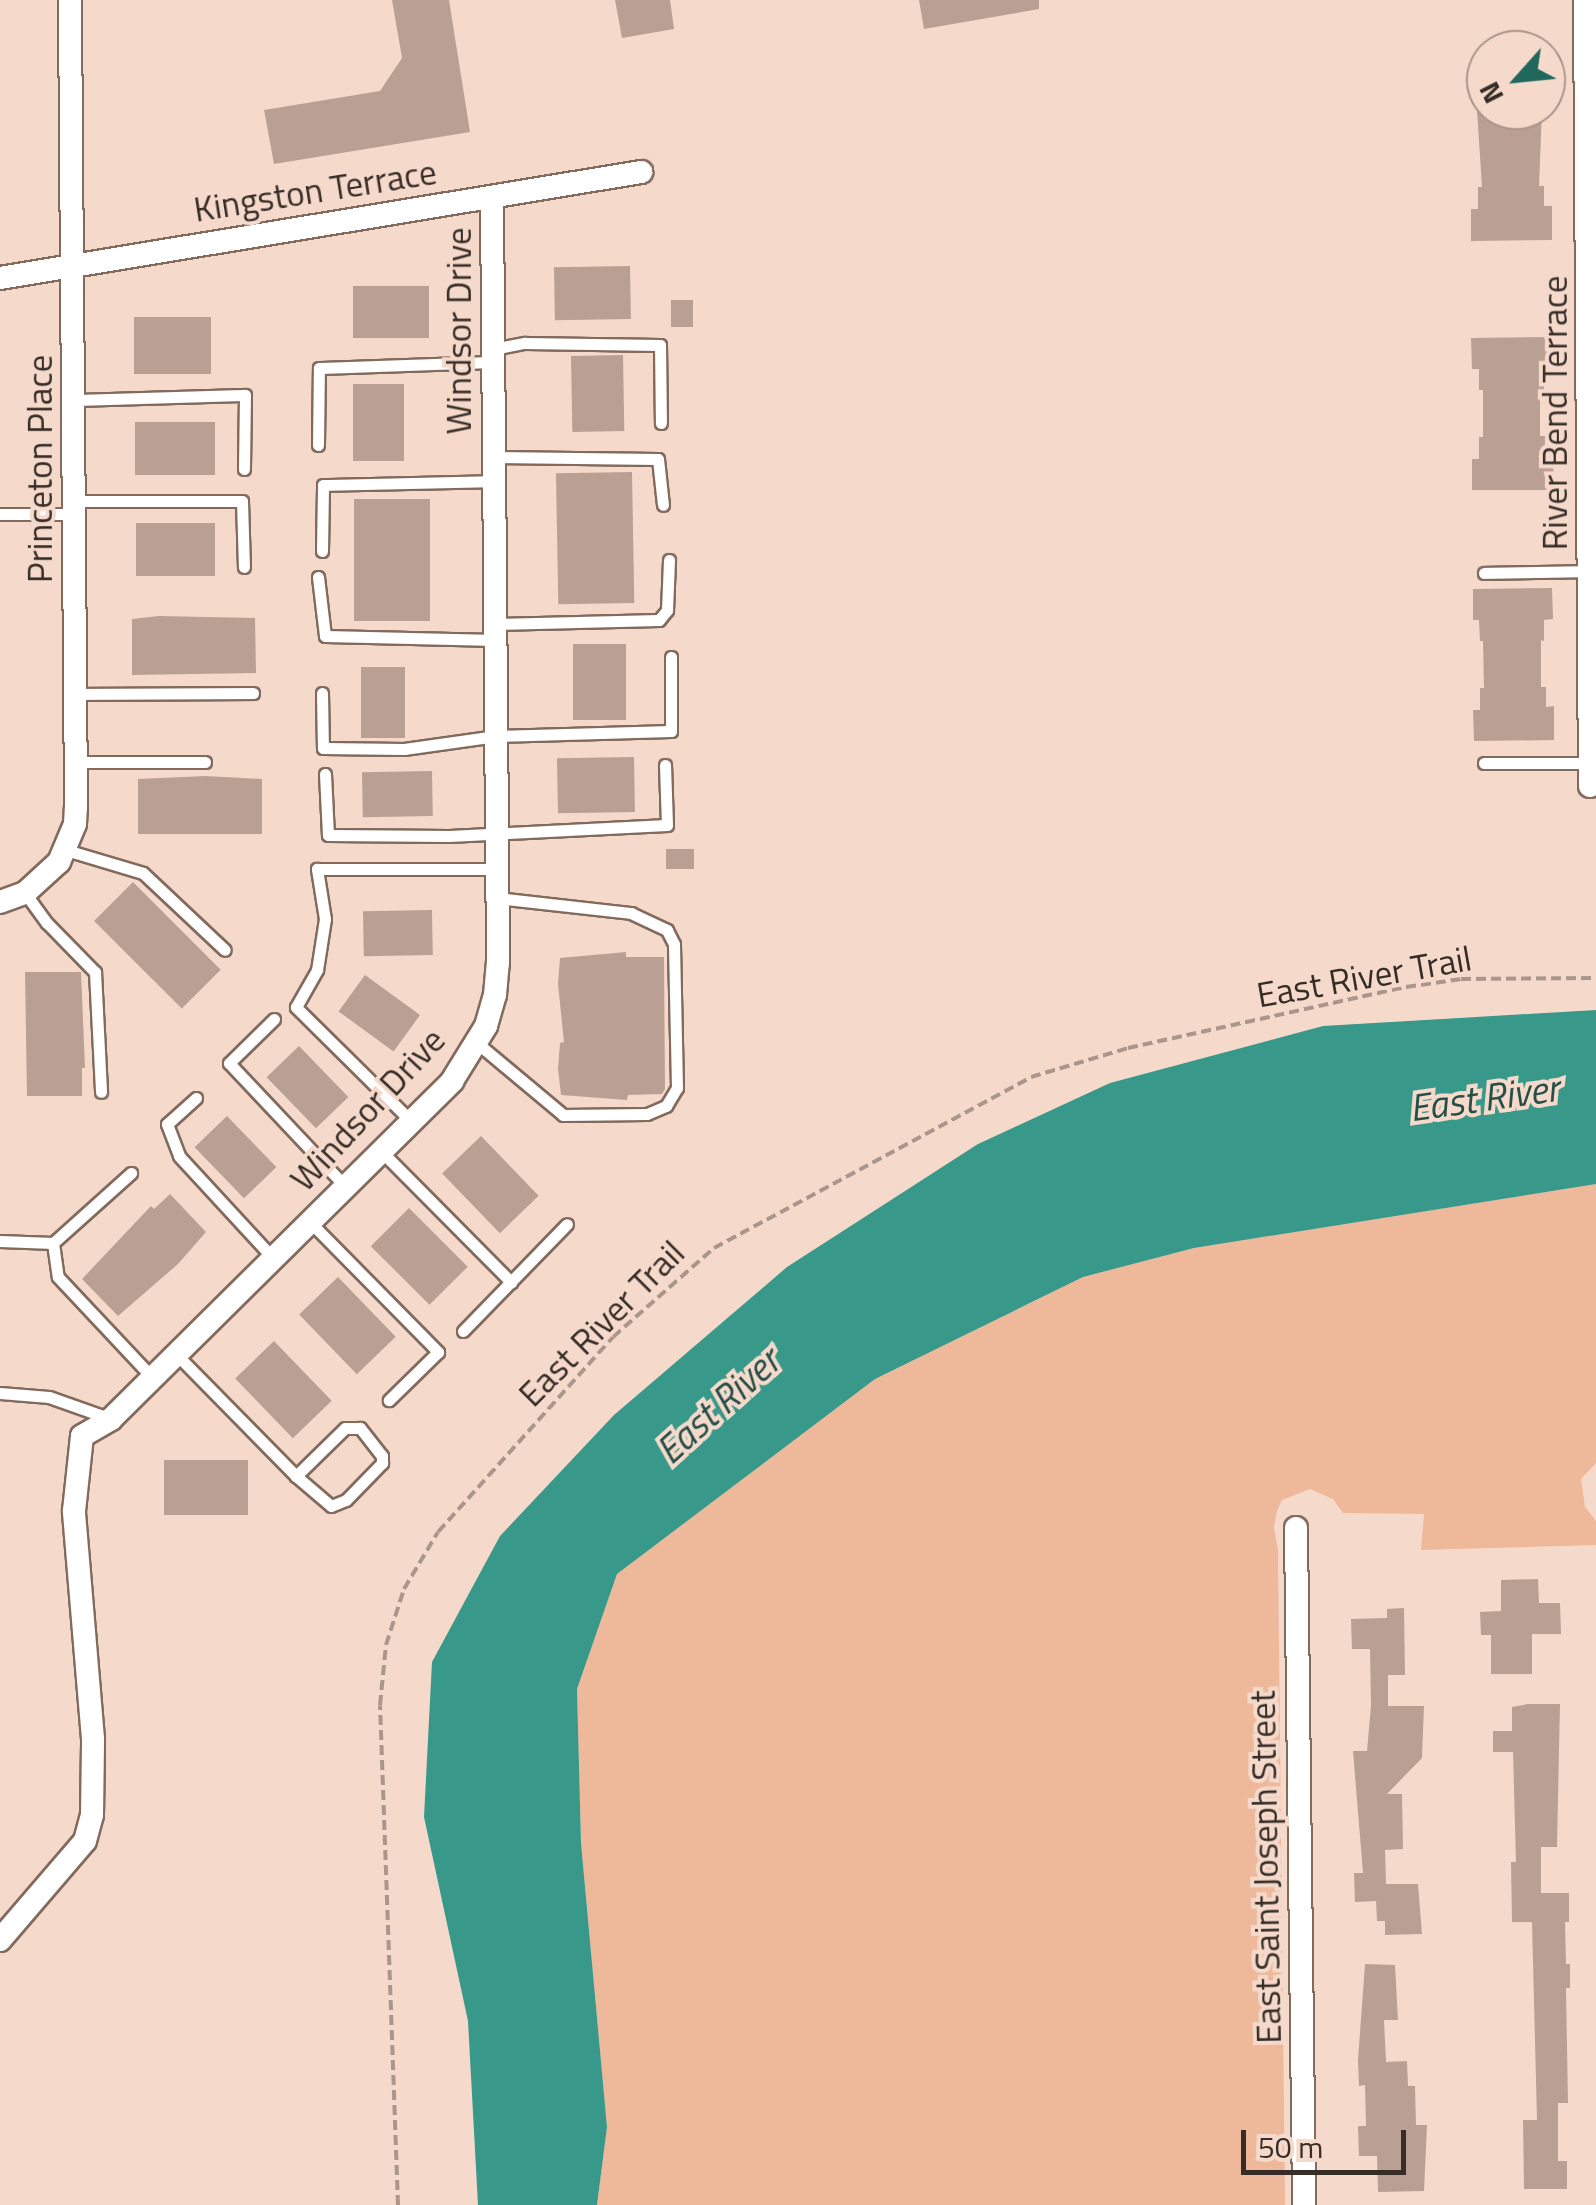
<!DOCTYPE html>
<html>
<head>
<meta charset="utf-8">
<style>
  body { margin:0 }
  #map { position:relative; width:1596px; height:2205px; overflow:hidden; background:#f5dacc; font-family:"Titillium Web",sans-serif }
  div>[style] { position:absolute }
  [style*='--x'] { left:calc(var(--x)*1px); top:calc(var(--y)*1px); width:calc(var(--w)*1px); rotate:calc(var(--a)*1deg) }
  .green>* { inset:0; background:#eeb89b }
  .water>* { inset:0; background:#389889 }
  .building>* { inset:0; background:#baa092; transform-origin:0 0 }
  .path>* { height:4px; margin-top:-2px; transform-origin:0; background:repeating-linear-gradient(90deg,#aa968b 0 10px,transparent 0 15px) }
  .roads { filter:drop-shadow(2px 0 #826a5d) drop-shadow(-2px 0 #826a5d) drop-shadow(0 2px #826a5d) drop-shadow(0 -2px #826a5d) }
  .lane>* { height:11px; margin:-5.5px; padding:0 5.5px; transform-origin:5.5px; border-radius:5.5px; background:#fff }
  .street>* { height:22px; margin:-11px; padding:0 11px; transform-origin:11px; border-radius:11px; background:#fff }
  span { translate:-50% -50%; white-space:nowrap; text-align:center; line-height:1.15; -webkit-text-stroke:8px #f5dacc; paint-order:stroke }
  .street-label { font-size:35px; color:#372d27 }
  .water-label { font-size:38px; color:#254f48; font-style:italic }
  .north { position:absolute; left:1466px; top:30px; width:100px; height:100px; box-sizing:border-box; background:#f5dacc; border:2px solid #a9958a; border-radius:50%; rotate:243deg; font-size:28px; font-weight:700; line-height:40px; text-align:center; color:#372d27 }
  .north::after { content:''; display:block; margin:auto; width:35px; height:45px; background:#20675d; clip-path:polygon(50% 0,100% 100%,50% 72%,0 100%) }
  .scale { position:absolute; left:1241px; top:2130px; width:165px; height:45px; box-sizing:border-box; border:5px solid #372d27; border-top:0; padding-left:12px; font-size:30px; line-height:35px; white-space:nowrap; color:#372d27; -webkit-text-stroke:8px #f5dacc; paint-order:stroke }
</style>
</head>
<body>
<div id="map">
  <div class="green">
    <i style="clip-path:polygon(1596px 1184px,1596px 1463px,1581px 1479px,1585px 1507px,1596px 1521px,1596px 1545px,1421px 1550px,1424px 1514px,1343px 1513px,1333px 1499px,1310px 1489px,1282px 1500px,1277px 1511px,1274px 1527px,1278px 1550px,1285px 2205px,597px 2205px,607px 2127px,581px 1843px,577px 1689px,617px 1574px,875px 1379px,1083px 1277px,1194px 1248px)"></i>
  </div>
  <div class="water">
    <i style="clip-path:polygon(1596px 1010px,1596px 1184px,1194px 1248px,1083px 1277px,875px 1379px,617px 1574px,577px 1689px,581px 1843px,607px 2127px,597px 2205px,478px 2205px,468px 2021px,424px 1817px,432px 1662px,500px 1536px,614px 1415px,787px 1267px,978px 1144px,1110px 1083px,1323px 1026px)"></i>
  </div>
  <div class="building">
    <i style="clip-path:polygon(392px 0,449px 0,470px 132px,274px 164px,264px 110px,380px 91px,402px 58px)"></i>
    <i style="clip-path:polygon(615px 0,670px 0,674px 29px,622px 38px)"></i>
    <i style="clip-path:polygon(919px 0,1039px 0,1039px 9px,924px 29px)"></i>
    <i style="clip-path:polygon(1477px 110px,1542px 110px,1539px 186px,1544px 186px,1544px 206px,1552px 206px,1552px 240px,1471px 241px,1471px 209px,1478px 209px,1478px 187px,1482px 187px)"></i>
    <i style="left:630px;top:266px;width:53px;height:76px;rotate:89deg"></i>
    <i style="left:353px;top:286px;width:76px;height:52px"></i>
    <i style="left:671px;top:300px;width:22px;height:27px"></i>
    <i style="left:134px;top:317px;width:77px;height:57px"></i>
    <i style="clip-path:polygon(1551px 337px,1552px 369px,1544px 369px,1544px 390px,1540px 390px,1540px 436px,1545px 436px,1545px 456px,1553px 456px,1554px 490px,1472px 490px,1472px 459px,1479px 459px,1479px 437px,1483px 437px,1483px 390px,1479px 390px,1479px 369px,1472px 369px,1471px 338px)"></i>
    <i style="left:623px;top:355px;width:76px;height:52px;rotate:89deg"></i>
    <i style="left:353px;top:384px;width:51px;height:77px"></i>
    <i style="left:215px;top:422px;width:53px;height:80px;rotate:90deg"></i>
    <i style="left:632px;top:472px;width:131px;height:76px;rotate:89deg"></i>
    <i style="left:354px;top:499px;width:76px;height:122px"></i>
    <i style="left:136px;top:523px;width:79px;height:53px"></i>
    <i style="clip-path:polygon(1552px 588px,1553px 619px,1544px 620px,1544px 641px,1541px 640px,1541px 687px,1546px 687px,1546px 707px,1554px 706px,1554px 740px,1474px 741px,1473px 710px,1480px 710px,1480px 688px,1484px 688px,1483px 641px,1480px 641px,1479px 620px,1473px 620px,1473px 589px)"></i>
    <i style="clip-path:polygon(159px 616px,255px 618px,256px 673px,132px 675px,132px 619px)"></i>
    <i style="left:573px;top:644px;width:53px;height:76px"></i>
    <i style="left:361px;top:667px;width:44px;height:71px"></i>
    <i style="left:634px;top:757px;width:55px;height:77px;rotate:89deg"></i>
    <i style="left:432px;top:771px;width:45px;height:70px;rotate:89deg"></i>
    <i style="clip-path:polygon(206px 776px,262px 779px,262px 834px,138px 834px,138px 779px)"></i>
    <i style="left:666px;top:849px;width:28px;height:20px"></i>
    <i style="left:133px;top:882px;width:124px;height:55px;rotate:45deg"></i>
    <i style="left:432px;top:910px;width:45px;height:69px;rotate:89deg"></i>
    <i style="clip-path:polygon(626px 952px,626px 957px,664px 957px,665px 1089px,662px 1094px,628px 1095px,627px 1100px,561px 1095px,558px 1069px,560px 1043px,564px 1042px,558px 984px,560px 958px)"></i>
    <i style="clip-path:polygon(25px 972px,81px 972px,85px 1068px,82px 1068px,82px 1096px,27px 1096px)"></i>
    <i style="left:365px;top:975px;width:68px;height:45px;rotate:36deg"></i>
    <i style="left:299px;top:1046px;width:71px;height:45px;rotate:46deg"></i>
    <i style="left:227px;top:1116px;width:71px;height:45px;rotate:46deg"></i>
    <i style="left:481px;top:1136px;width:83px;height:54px;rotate:46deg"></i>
    <i style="clip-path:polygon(170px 1194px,206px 1232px,178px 1264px,118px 1316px,82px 1279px,151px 1206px,154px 1209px)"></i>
    <i style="left:409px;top:1208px;width:83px;height:54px;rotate:45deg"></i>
    <i style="left:338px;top:1277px;width:83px;height:54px;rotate:46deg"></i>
    <i style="left:274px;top:1341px;width:83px;height:54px;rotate:46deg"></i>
    <i style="left:164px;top:1460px;width:84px;height:55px"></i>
    <i style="clip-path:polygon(1538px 1579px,1539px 1603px,1560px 1603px,1561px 1634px,1532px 1634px,1532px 1674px,1491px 1674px,1491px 1635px,1481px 1635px,1480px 1612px,1501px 1611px,1501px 1580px)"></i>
    <i style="clip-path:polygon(1404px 1608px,1405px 1675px,1388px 1675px,1388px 1706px,1424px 1706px,1422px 1758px,1387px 1794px,1402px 1794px,1403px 1849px,1385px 1850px,1386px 1884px,1418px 1884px,1422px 1934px,1385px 1935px,1385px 1921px,1377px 1921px,1376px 1901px,1355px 1902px,1354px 1873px,1363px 1873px,1353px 1751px,1367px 1751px,1371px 1706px,1370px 1649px,1352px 1649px,1351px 1619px,1387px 1618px,1387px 1609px)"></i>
    <i style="clip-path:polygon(1528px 1704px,1560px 1704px,1557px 1847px,1541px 1847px,1541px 1893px,1569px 1893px,1569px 1922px,1565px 1922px,1566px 1964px,1570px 1964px,1570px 1988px,1566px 1988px,1568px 2103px,1558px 2103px,1558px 2161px,1567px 2161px,1567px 2189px,1524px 2189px,1523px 2120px,1537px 2120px,1532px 1922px,1512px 1922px,1511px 1862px,1516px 1862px,1513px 1752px,1493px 1752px,1493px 1731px,1512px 1731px,1512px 1707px)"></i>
    <i style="clip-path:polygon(1365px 1964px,1395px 1965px,1398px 2020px,1384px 2020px,1386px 2062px,1407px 2061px,1408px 2086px,1415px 2086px,1416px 2125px,1427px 2125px,1424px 2191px,1378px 2192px,1377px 2156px,1359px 2156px,1358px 2126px,1366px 2126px,1365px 2085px,1359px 2086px,1358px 2060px)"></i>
  </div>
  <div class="path">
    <i style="--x:398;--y:2205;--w:500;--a:-92.06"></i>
    <i style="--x:380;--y:1705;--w:60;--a:-84.3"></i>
    <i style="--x:386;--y:1645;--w:59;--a:-72.2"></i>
    <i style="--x:404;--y:1589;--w:66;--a:-59.2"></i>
    <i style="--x:438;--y:1532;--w:262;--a:-48.1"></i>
    <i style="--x:613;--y:1337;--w:135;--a:-41.4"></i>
    <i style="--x:714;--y:1248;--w:360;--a:-28.3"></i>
    <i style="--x:1031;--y:1077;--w:101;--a:-16.6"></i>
    <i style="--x:1128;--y:1048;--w:285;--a:-12.4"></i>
    <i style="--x:1406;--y:987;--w:56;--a:-8.3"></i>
    <i style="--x:1461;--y:979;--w:135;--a:-0.4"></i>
  </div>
  <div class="roads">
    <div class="lane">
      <i style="--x:493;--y:349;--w:33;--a:-11"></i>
      <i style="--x:525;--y:343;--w:135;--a:0.8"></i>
      <i style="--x:660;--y:345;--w:78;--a:89.3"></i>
      <i style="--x:73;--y:400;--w:172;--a:-1.7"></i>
      <i style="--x:245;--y:395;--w:74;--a:90.8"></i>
      <i style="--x:318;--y:445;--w:77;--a:-89.3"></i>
      <i style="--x:319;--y:368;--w:174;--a:-2"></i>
      <i style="--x:494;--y:457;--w:164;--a:0.7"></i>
      <i style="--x:658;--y:459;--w:46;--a:83.8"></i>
      <i style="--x:74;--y:501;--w:168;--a:0"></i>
      <i style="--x:242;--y:501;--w:66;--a:88.3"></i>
      <i style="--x:0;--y:514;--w:74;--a:0"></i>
      <i style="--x:322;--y:551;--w:66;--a:-89.1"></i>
      <i style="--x:323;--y:485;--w:171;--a:-1.3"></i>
      <i style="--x:1484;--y:573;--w:105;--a:-1.1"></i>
      <i style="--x:318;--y:577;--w:59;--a:83.2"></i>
      <i style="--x:325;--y:636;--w:171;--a:1.3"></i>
      <i style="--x:496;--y:624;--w:163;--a:-1.4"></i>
      <i style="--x:659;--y:620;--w:13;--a:-51"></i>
      <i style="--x:667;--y:610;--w:50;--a:-87.7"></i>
      <i style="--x:322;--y:693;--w:55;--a:89"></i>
      <i style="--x:323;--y:748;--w:81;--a:0.7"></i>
      <i style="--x:404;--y:749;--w:93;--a:-8"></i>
      <i style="--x:496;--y:736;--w:175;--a:-1.6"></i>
      <i style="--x:671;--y:731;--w:74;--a:-90"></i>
      <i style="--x:75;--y:694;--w:178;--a:-0.3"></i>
      <i style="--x:76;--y:762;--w:129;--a:0"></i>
      <i style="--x:1484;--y:763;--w:105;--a:0"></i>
      <i style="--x:325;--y:774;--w:61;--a:87.2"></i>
      <i style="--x:328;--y:835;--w:121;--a:0.5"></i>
      <i style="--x:449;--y:836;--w:218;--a:-2.9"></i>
      <i style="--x:667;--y:825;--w:60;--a:-91.9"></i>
      <i style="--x:66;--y:850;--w:80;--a:16.6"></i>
      <i style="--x:143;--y:873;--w:112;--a:43.2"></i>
      <i style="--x:25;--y:893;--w:37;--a:54"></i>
      <i style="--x:47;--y:923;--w:69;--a:45.6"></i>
      <i style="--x:95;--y:972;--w:120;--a:87.1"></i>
      <i style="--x:274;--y:1019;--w:63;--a:135.6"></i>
      <i style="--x:229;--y:1063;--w:169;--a:46.7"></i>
      <i style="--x:477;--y:1043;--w:112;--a:39.9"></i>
      <i style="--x:563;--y:1115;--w:84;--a:-0.7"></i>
      <i style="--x:647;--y:1114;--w:21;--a:-23"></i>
      <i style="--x:666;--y:1106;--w:21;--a:-59"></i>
      <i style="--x:677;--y:1088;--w:144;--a:-91.2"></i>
      <i style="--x:674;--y:944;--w:16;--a:-117"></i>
      <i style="--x:667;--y:930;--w:40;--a:-155"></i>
      <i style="--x:631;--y:913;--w:134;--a:-173.6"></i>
      <i style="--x:196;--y:1098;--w:39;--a:138"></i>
      <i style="--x:167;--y:1124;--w:34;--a:69"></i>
      <i style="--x:179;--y:1156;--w:139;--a:47.3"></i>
      <i style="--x:411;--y:1121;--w:162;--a:-135.3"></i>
      <i style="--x:296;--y:1007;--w:43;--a:-60.4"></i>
      <i style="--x:317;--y:970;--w:52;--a:-81.1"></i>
      <i style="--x:325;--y:919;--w:51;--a:-99.1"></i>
      <i style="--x:317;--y:869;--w:181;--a:0"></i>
      <i style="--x:381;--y:1151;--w:185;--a:45.2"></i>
      <i style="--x:309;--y:1221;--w:184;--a:45.4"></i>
      <i style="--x:438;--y:1352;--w:69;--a:135.6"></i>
      <i style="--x:0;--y:1241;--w:53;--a:2.2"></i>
      <i style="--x:53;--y:1243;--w:105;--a:-41.9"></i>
      <i style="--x:53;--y:1243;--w:34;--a:82"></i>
      <i style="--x:58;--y:1277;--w:137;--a:46.8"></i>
      <i style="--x:463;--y:1331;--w:149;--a:-45.8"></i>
      <i style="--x:176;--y:1354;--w:171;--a:45.5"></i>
      <i style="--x:296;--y:1476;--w:46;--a:40.6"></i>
      <i style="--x:331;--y:1506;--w:16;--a:-22"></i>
      <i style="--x:346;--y:1500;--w:52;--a:-45.8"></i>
      <i style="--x:382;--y:1463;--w:7;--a:-90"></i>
      <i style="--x:382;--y:1456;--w:36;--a:-128"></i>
      <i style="--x:360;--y:1428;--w:15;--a:180"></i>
      <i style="--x:345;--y:1428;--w:69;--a:135.6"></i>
      <i style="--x:0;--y:1393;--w:49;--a:4.7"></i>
      <i style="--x:49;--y:1397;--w:66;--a:19.5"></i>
    </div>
    <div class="street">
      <i style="--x:1585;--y:0;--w:786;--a:89.64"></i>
      <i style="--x:0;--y:278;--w:650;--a:-9.39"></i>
      <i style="--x:0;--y:902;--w:27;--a:-20"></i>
      <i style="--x:25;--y:893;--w:46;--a:-42.4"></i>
      <i style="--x:59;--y:862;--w:41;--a:-67.2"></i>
      <i style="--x:75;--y:824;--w:17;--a:-87"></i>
      <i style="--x:76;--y:807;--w:807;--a:-90.43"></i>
      <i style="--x:1296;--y:1528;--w:677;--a:89.32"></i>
      <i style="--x:0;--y:1940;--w:130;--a:-49.4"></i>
      <i style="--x:85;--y:1841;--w:27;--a:-75"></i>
      <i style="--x:92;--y:1815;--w:76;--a:-89.2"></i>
      <i style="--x:93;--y:1739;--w:229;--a:-94.8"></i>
      <i style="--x:74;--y:1511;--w:75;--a:-83.9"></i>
      <i style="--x:82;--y:1436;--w:34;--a:-30"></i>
      <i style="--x:111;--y:1419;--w:480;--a:-44.7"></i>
      <i style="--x:452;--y:1081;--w:65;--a:-58.3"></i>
      <i style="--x:486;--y:1026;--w:32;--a:-74"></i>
      <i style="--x:495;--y:995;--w:32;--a:-85"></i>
      <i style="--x:498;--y:963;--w:766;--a:-90.45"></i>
    </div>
  </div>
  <div class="street-label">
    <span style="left:315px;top:190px;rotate:-9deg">Kingston Terrace</span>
    <span style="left:458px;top:331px;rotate:-90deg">Windsor Drive</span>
    <span style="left:1554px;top:413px;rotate:-90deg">River Bend Terrace</span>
    <span style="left:39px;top:469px;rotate:-90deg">Princeton Place</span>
    <span style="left:1364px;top:976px;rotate:-10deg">East River Trail</span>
    <span style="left:367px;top:1109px;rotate:-47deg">Windsor Drive</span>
    <span style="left:601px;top:1323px;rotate:-45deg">East River Trail</span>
    <span style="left:1265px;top:1867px;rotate:-91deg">East Saint Joseph Street</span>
  </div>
  <div class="water-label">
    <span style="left:1484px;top:1098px;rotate:-8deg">East River</span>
    <span style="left:718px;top:1406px;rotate:-42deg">East River</span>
  </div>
  <div class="north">N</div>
  <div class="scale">50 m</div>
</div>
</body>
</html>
